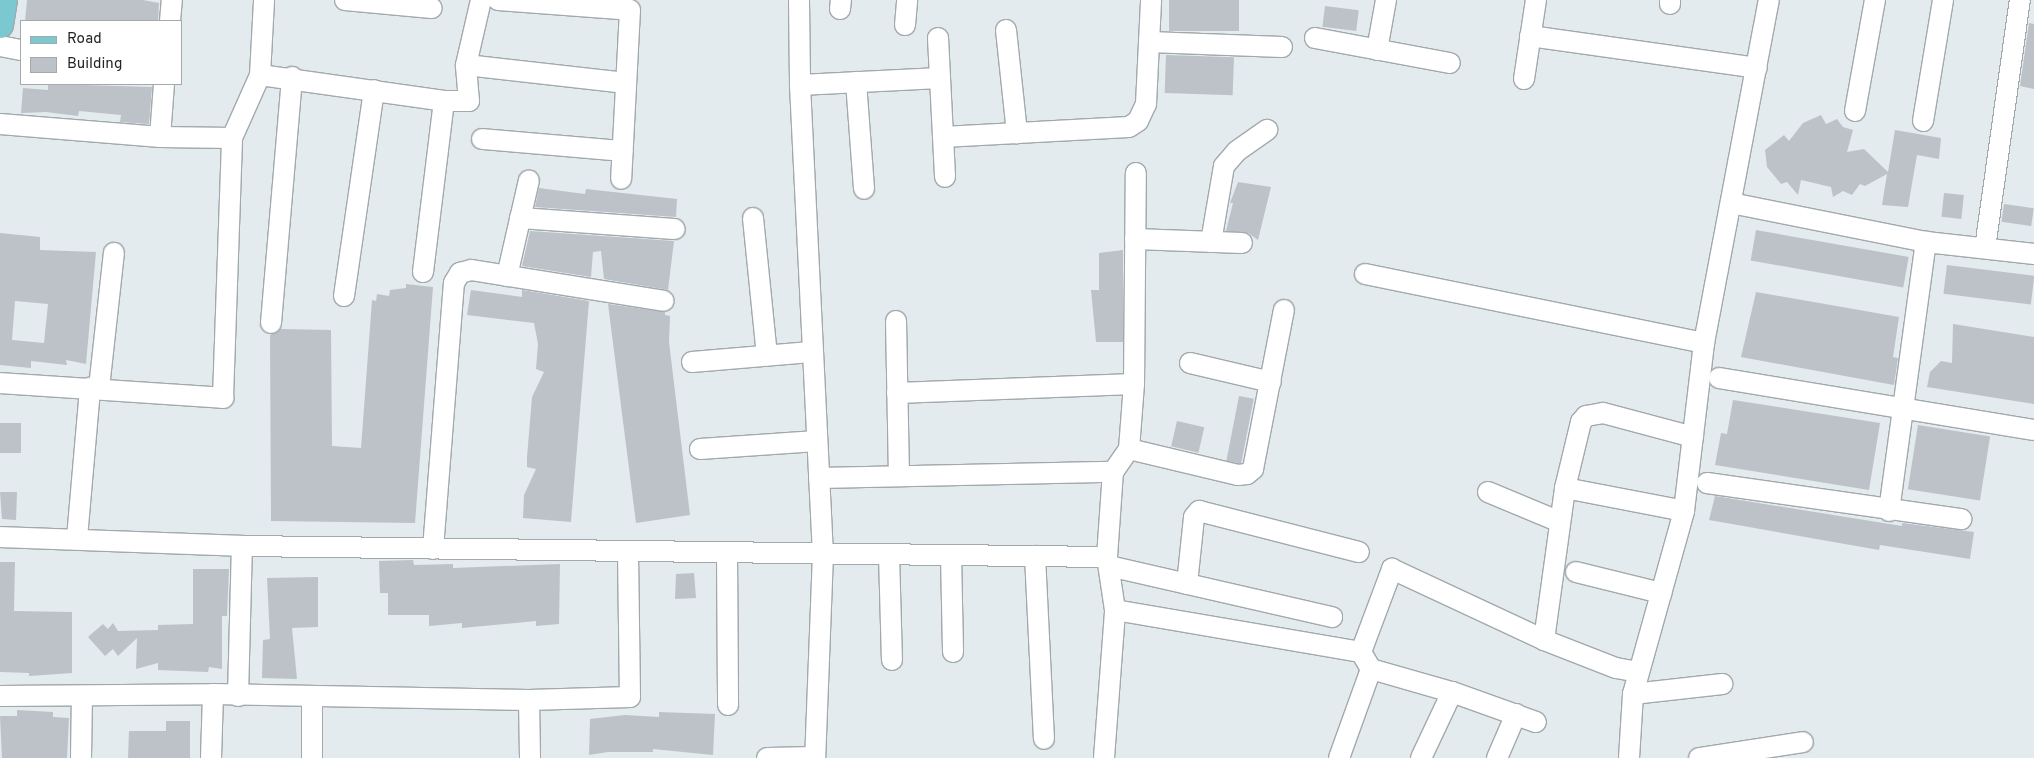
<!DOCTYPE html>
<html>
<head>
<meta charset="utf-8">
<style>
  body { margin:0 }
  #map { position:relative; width:2034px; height:758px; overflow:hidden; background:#e3ebef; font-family:Overpass,sans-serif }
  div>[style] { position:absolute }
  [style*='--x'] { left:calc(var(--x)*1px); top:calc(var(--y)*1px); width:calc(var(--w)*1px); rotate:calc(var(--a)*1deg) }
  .building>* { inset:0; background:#bdc2c8; transform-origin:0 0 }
  .roads { filter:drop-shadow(1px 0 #a2a9ad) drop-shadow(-1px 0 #a2a9ad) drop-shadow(0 1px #a2a9ad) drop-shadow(0 -1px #a2a9ad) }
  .minor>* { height:20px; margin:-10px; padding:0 10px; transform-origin:10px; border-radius:10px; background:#fff }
  .major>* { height:26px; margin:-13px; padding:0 13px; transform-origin:13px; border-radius:13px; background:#7cc8d0 }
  span { translate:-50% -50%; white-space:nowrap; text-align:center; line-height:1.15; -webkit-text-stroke:5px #fff; paint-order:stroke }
  .legend { position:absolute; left:20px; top:20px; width:162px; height:65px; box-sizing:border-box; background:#fff; border:1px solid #a7a8a9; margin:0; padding:6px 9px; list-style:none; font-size:15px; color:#232627 }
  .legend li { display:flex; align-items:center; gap:10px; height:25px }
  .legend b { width:25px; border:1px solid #a7a8a9 }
</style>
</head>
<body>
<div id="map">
  <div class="building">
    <i style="clip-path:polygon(27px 0,143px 0,159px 3px,158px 21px,25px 21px)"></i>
    <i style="left:1169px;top:0;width:70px;height:31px"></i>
    <i style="left:1325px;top:6px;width:34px;height:21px;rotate:7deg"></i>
    <i style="clip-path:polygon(2029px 23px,2034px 24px,2034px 89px,2020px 86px)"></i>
    <i style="left:1166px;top:55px;width:68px;height:38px;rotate:2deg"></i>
    <i style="clip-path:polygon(48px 84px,152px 87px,149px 124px,120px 122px,121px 115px,79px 111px,78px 116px,46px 112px,21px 113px,23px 88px,48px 90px)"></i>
    <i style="clip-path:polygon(1821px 115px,1826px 124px,1837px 119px,1843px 127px,1853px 130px,1847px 152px,1864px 149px,1888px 172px,1895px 130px,1941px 138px,1939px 159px,1917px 155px,1908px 207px,1882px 205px,1887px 174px,1865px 186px,1860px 184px,1852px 195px,1843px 191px,1833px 197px,1831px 187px,1801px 180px,1798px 195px,1787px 182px,1781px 184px,1767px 167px,1765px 150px,1784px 135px,1789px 141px,1803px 123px)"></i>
    <i style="clip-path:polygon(1238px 182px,1271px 187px,1258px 240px,1248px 233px,1226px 231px,1233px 203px,1230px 203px)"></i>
    <i style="clip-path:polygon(539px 188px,585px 194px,586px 189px,677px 199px,676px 217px,535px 207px)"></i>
    <i style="left:1944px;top:193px;width:20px;height:24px;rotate:6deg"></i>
    <i style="left:2004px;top:204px;width:30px;height:18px;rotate:8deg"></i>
    <i style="left:1756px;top:230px;width:155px;height:31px;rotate:10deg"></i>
    <i style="clip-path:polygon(530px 231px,674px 241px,668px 290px,604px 279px,601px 251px,593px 252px,591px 277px,522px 266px)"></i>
    <i style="clip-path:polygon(evenodd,0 233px,40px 237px,40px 250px,96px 252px,86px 364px,66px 360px,67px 365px,31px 361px,31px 368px,0 365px,0 233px,15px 301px,48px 304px,44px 343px,12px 340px,15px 301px)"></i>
    <i style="clip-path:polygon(1123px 250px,1123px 342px,1096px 342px,1091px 290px,1099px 290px,1099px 253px)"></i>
    <i style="left:1947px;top:265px;width:88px;height:29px;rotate:7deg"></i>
    <i style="clip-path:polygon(406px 284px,433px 287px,415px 523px,271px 521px,270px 335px,281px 329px,331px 330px,332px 446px,361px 448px,372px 300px,376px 301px,377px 294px,389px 296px,390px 290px,406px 288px)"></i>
    <i style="clip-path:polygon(471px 290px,522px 297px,522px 290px,589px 301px,571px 522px,523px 518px,524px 495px,536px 469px,527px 467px,527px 457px,532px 397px,544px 372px,536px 369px,538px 344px,534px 323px,467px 315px)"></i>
    <i style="clip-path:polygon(1756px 292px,1899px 317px,1893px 357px,1898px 358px,1894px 385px,1741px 357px)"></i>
    <i style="clip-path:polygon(608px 304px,665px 312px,665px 315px,670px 316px,669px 342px,690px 515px,636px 523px)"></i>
    <i style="clip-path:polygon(1953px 324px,2034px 337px,2034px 404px,1927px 387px,1930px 372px,1941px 361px,1952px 363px)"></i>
    <i style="left:1239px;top:396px;width:15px;height:66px;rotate:11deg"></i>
    <i style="clip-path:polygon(1733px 400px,1880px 423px,1869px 490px,1715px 465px,1721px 433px,1727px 434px)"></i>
    <i style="left:1177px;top:421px;width:28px;height:26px;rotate:13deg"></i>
    <i style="left:0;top:423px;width:21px;height:30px"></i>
    <i style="left:1918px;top:425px;width:73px;height:65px;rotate:9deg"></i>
    <i style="clip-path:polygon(0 492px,17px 492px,16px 520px,2px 519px)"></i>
    <i style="clip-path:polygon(1715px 496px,1902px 526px,1902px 523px,1974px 532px,1970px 559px,1880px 545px,1879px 550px,1709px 520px)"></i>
    <i style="clip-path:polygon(413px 560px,414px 565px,453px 564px,453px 568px,560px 564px,559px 624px,536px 626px,536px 621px,462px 628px,462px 623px,429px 626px,429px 615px,388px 615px,388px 593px,380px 593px,379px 561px)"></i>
    <i style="clip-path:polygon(0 562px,15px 562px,14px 611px,72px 612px,72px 673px,29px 676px,29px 673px,0 672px)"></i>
    <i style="clip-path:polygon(193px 569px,229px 569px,227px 616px,222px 616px,222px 669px,209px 667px,208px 672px,158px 670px,158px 663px,136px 669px,137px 638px,118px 656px,113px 649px,105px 656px,88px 637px,103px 624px,108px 629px,113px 623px,118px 631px,158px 630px,158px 625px,193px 624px)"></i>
    <i style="clip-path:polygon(694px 573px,696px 598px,675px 599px,676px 574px)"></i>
    <i style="clip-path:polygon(318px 577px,318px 627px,292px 628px,297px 679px,262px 678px,263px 640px,270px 639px,267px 578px)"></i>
    <i style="clip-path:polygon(17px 710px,53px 712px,53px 717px,69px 718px,67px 758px,2px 758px,0 716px,17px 716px)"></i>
    <i style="clip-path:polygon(659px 712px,715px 714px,713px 755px,653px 749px,653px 752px,608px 752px,589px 755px,590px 719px,625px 715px,659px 717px)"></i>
    <i style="clip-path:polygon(166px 721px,190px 721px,190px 758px,128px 758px,129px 731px,166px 731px)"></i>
  </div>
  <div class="roads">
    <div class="minor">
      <i style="--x:345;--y:0;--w:87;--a:5.3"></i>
      <i style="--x:498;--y:0;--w:132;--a:4.3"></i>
      <i style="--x:630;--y:10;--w:169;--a:93"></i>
      <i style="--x:799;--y:0;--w:85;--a:89.3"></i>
      <i style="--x:800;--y:85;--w:470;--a:87.2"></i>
      <i style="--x:823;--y:554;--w:204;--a:92.2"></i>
      <i style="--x:1670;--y:4;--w:4;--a:-90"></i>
      <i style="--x:840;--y:9;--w:9;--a:-84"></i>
      <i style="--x:170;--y:21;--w:21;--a:-85"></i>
      <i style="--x:905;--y:25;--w:25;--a:-85"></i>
      <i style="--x:1006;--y:30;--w:104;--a:83.9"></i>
      <i style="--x:1530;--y:36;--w:229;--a:8"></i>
      <i style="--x:938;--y:38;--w:139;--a:87.1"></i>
      <i style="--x:1315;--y:38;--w:137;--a:10.5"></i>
      <i style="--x:1149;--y:42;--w:133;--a:2.2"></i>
      <i style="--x:0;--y:46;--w:21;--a:11"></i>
      <i style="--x:1377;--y:50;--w:51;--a:-79.8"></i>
      <i style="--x:466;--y:65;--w:161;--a:6.4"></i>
      <i style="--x:260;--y:75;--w:186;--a:8"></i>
      <i style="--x:444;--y:101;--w:25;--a:0"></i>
      <i style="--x:469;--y:101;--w:36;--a:-95"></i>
      <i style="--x:466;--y:65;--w:67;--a:-77"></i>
      <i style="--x:1524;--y:79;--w:80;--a:-81.4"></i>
      <i style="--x:856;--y:82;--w:107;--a:85.7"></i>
      <i style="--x:800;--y:85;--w:140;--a:-2.9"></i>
      <i style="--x:1855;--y:111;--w:113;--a:-79.8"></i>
      <i style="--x:1923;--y:121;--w:123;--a:-80.6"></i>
      <i style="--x:0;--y:124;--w:161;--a:4.6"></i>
      <i style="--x:160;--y:137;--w:72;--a:0.8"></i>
      <i style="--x:232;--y:138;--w:69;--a:-66"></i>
      <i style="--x:260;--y:75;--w:75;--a:-86.9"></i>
      <i style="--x:160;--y:137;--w:53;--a:-85.7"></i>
      <i style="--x:943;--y:137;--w:186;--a:-3.1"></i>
      <i style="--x:1129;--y:127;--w:11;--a:-34"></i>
      <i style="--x:1138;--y:121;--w:19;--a:-65"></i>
      <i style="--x:1146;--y:104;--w:104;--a:-87.2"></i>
      <i style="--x:482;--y:139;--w:141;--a:4.9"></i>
      <i style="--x:1731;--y:203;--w:199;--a:11.3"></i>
      <i style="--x:1926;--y:242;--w:109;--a:6.3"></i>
      <i style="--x:520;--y:218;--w:155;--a:4.1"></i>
      <i style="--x:753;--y:218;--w:138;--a:84.2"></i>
      <i style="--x:1135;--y:239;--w:107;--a:2.1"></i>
      <i style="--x:1211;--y:242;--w:77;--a:-80.3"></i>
      <i style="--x:1224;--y:166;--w:20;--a:-49"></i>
      <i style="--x:1237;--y:151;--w:37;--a:-35"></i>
      <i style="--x:1985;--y:248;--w:250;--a:-82"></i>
      <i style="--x:423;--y:272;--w:172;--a:-83"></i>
      <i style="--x:1365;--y:274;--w:346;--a:11.5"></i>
      <i style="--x:507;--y:276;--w:98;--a:-77.1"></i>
      <i style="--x:344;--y:296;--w:208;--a:-81.7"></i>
      <i style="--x:896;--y:321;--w:155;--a:88.9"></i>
      <i style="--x:271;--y:323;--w:247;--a:-85.1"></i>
      <i style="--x:692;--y:362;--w:119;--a:-4.8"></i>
      <i style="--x:1190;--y:363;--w:83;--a:13.2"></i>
      <i style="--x:1719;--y:378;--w:319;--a:9.4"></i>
      <i style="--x:0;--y:383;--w:224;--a:3.8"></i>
      <i style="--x:223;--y:398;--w:260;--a:-88"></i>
      <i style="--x:99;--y:388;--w:136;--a:-83.7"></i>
      <i style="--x:897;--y:393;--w:237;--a:-2.2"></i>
      <i style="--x:700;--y:449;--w:117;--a:-3.9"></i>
      <i style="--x:1129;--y:449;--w:112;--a:13.4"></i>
      <i style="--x:1238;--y:475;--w:9;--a:-6"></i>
      <i style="--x:1247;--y:474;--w:8;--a:-40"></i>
      <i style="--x:1253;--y:469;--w:162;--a:-79"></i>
      <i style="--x:819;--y:478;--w:294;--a:-1.2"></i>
      <i style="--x:1707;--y:483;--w:257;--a:8.1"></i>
      <i style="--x:1565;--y:488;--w:121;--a:10.9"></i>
      <i style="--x:1488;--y:492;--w:78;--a:22.6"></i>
      <i style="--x:1889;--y:511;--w:272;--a:-82.2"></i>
      <i style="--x:0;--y:537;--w:242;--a:2.1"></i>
      <i style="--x:242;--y:546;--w:865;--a:0.73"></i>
      <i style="--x:77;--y:538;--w:151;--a:-85"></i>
      <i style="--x:433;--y:549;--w:267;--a:-85.5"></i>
      <i style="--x:454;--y:283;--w:12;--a:-59"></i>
      <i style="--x:460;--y:273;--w:11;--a:-15"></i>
      <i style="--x:471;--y:270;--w:195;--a:9.1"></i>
      <i style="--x:727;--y:553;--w:152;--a:89.6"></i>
      <i style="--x:889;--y:554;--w:106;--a:88.4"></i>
      <i style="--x:951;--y:555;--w:97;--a:88.8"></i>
      <i style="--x:1035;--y:556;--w:183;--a:87.2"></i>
      <i style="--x:1109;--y:566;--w:229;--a:12.9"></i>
      <i style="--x:1576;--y:572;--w:88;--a:13.9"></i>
      <i style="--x:1187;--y:584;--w:67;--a:-84"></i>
      <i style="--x:1194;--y:517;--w:8;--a:-50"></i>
      <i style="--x:1199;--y:511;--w:165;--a:14.4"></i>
      <i style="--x:1115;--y:610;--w:250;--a:9.7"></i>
      <i style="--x:1361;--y:652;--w:20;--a:60"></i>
      <i style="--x:1371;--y:669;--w:84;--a:15.9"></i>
      <i style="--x:1452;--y:692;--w:89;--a:19.7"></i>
      <i style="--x:1544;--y:640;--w:153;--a:-82.1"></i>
      <i style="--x:1565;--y:488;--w:68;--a:-76.4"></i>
      <i style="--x:1581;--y:422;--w:8;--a:-50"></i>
      <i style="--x:1586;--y:416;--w:17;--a:-10"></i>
      <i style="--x:1603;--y:413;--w:93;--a:14.9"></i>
      <i style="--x:1361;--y:652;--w:89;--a:-69.5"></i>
      <i style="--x:1392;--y:569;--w:168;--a:25"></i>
      <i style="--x:1544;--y:640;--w:77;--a:21.3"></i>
      <i style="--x:1616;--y:668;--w:23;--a:10"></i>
      <i style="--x:1633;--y:694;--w:90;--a:-6.4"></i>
      <i style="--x:0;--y:696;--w:213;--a:-0.5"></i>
      <i style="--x:213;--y:694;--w:316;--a:1.1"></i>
      <i style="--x:529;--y:700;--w:101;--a:-1.7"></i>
      <i style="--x:630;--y:697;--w:146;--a:-90.8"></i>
      <i style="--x:238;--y:696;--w:150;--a:-88.5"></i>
      <i style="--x:312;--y:696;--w:62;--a:90"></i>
      <i style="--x:529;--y:700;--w:58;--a:89"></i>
      <i style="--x:81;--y:758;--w:61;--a:-89.1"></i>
      <i style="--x:211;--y:758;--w:64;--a:-88.2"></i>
      <i style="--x:767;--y:758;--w:48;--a:-1.2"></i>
      <i style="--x:1104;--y:758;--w:148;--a:-85.7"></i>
      <i style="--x:1115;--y:610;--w:54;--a:-98.6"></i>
      <i style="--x:1107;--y:557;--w:85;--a:-86"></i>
      <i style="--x:1113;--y:472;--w:28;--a:-55"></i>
      <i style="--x:1129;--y:449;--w:65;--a:-85.6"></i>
      <i style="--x:1134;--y:384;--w:211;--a:-89.5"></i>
      <i style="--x:1339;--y:758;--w:95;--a:-70.2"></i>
      <i style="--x:1421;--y:758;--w:73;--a:-64.8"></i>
      <i style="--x:1497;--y:758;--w:48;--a:-66.6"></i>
      <i style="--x:1629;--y:758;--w:64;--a:-86.4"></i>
      <i style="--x:1633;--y:694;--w:190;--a:-74.4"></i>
      <i style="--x:1684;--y:511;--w:169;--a:-83.2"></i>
      <i style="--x:1704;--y:343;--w:349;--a:-79.3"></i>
      <i style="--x:1699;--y:758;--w:105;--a:-8.7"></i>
    </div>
    <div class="major">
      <i style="--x:0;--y:25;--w:25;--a:-81"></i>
    </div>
  </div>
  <ul class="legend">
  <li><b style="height:6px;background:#7cc8d0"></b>Road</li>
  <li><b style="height:14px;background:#bdc2c8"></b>Building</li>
  </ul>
</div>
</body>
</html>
